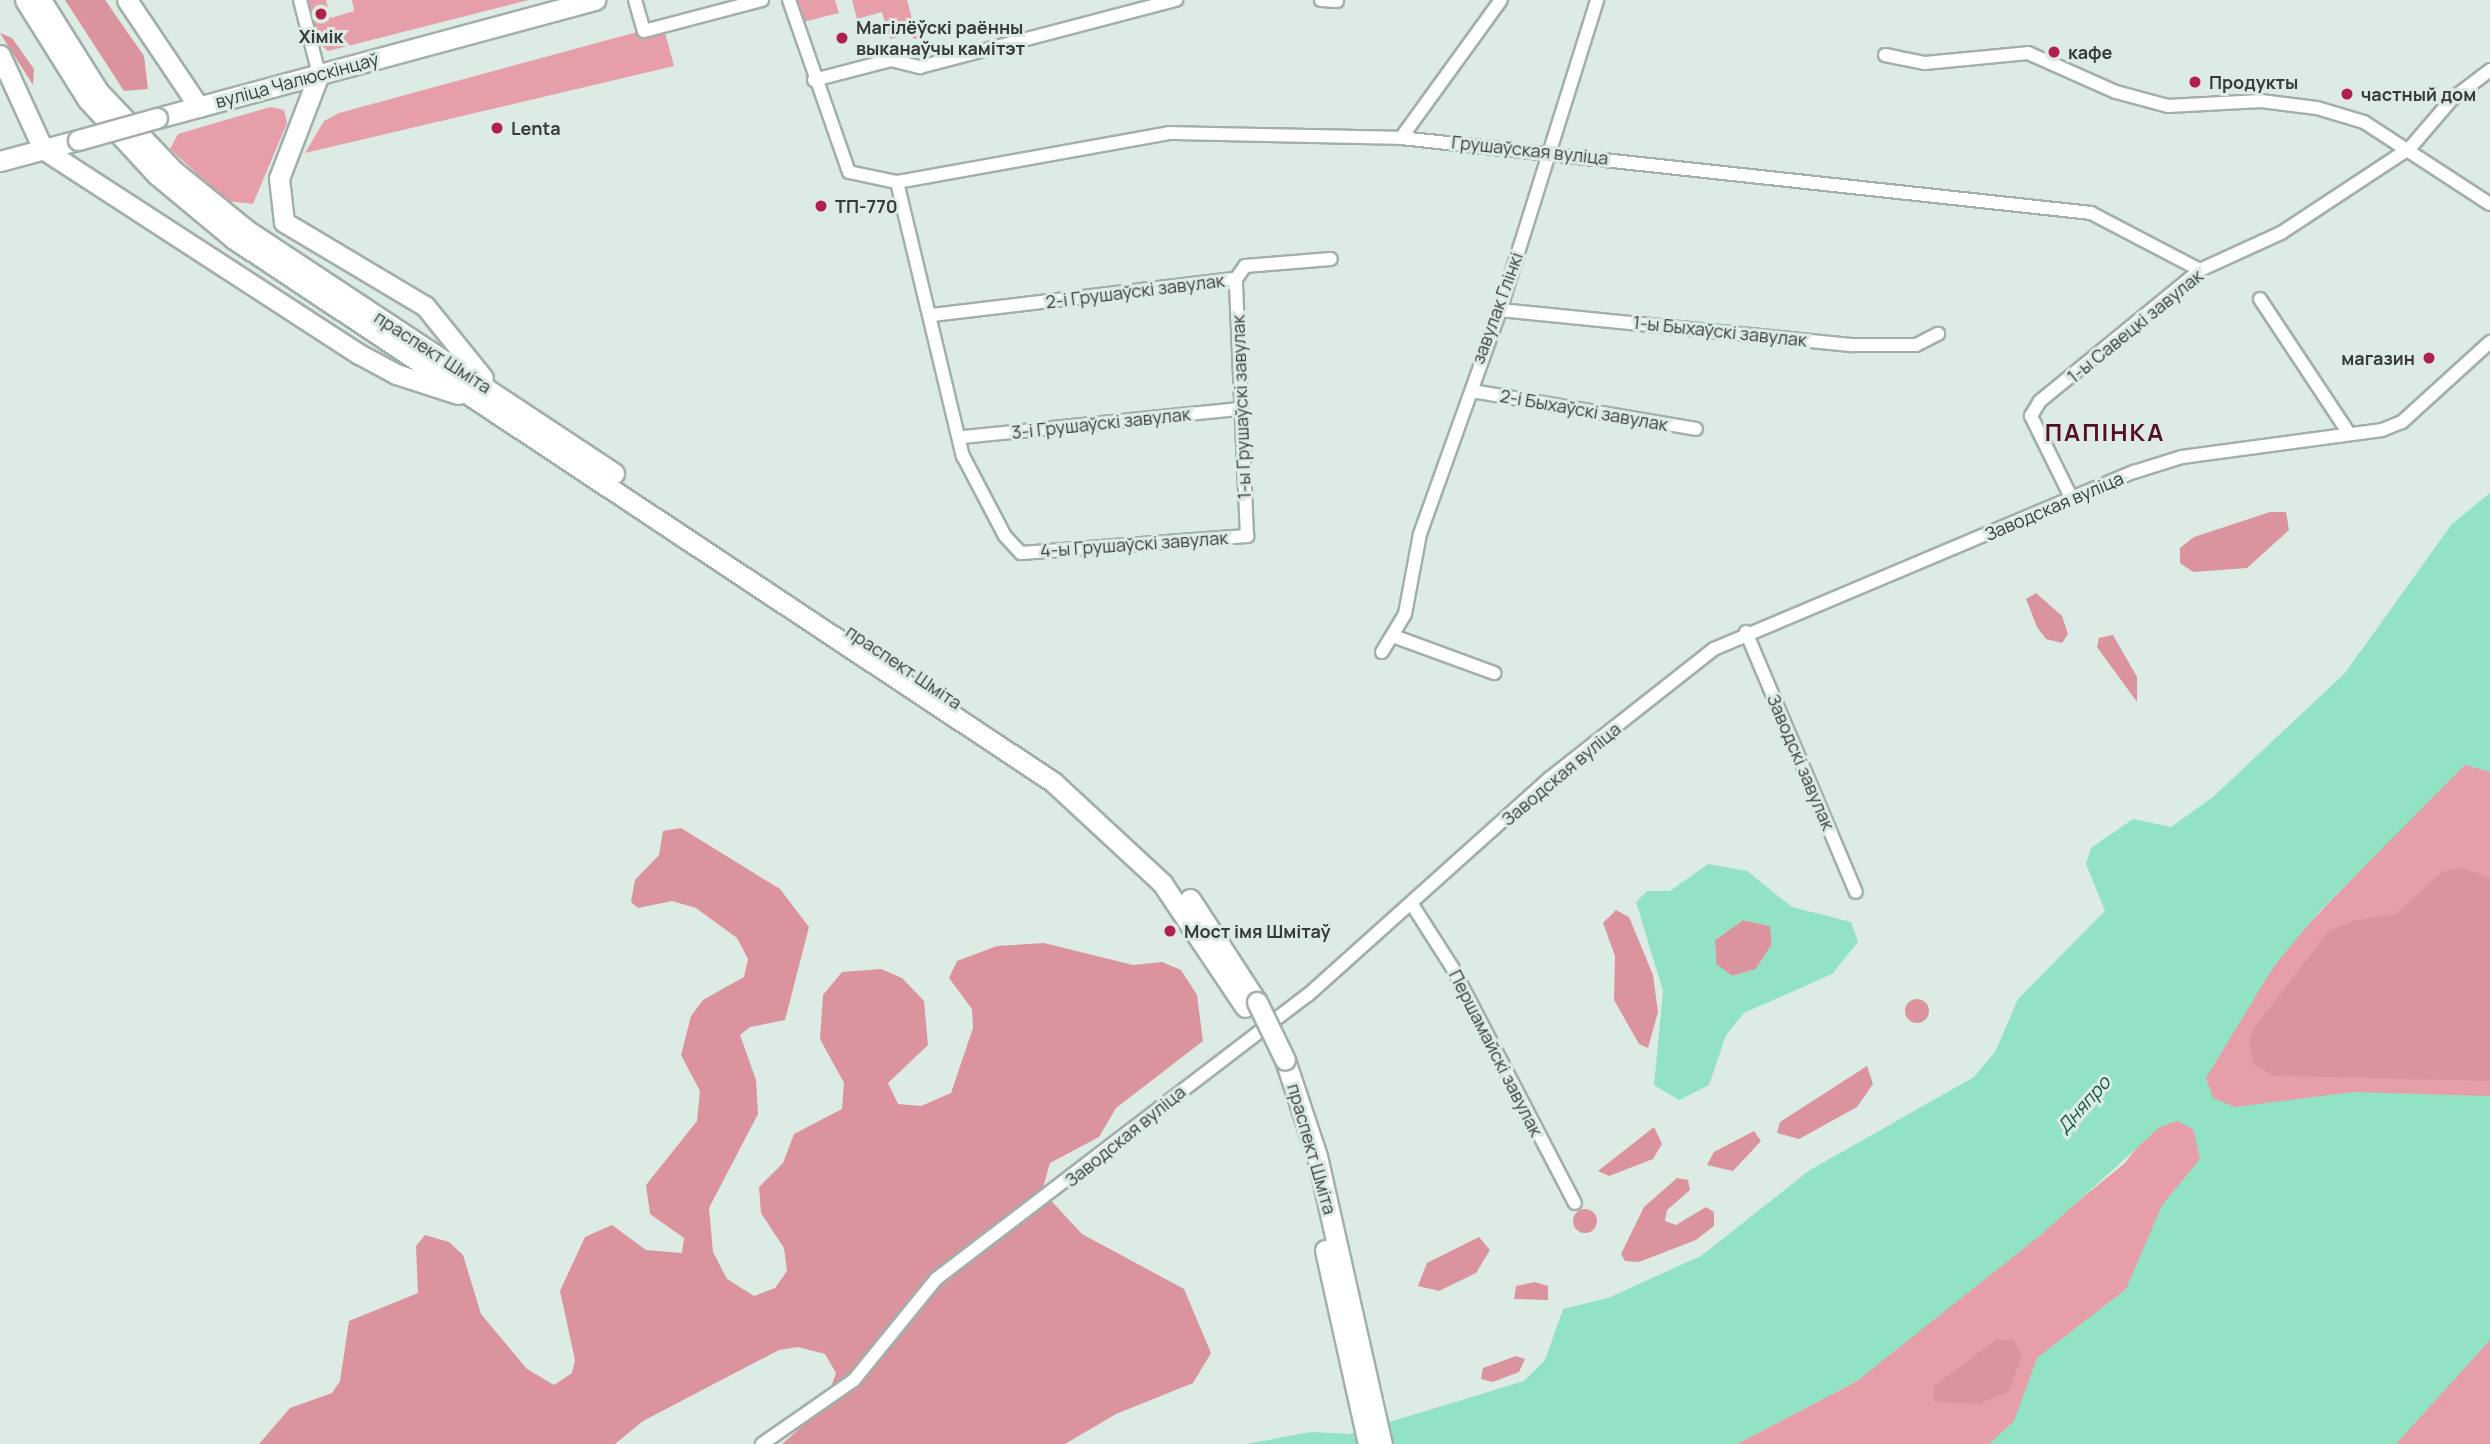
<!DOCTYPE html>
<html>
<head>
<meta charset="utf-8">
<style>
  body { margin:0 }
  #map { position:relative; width:2490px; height:1444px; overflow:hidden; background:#ddebe5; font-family:Manrope,sans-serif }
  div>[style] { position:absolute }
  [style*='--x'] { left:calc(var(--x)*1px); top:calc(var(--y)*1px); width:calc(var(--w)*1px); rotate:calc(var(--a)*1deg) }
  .green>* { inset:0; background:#e69ea8 }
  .forest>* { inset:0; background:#db939e }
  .round { border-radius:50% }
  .water>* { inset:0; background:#92e2c5 }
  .roads { filter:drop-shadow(2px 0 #a2afaa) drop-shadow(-2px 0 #a2afaa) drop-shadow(0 2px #a2afaa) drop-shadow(0 -2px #a2afaa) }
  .street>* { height:12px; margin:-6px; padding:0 6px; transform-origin:6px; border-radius:6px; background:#fff }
  .primary>* { height:19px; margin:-9.5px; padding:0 9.5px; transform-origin:9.5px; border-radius:9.5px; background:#fff }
  .bridges { filter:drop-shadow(2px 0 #a2afaa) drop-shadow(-2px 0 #a2afaa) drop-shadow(0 2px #a2afaa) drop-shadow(0 -2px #a2afaa) }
  .primary-bridge>* { height:19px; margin:-9.5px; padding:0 9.5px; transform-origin:9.5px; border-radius:9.5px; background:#fff }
  .dots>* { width:19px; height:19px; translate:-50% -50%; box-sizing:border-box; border:4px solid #ddebe5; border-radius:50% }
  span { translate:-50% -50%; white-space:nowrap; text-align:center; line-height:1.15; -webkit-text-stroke:6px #ddebe5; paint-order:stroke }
  .poi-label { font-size:18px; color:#373c3a; font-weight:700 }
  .left { translate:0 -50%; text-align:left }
  .right { translate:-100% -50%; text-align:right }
  .street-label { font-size:18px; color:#373c3a }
  .water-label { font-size:19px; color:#175744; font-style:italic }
  .district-label { font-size:24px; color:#540f22; font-weight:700; letter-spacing:2px }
</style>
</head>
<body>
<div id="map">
  <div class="green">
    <i style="clip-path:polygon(307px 0,326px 0,331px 18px,354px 11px,352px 0,529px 0,328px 51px,320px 44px)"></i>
    <i style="clip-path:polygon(796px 0,835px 0,839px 13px,803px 22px)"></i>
    <i style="clip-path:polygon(852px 0,907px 0,918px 41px,907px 34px,890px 39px,882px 12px,857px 19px)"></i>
    <i style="clip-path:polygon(663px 25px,674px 66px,305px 153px,324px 121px,339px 113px)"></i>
    <i style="clip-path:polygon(270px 107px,284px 110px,287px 123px,253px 204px,227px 201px,170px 149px,178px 134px)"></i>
    <i style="clip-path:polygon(2490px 735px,2490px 1444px,1737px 1444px,1857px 1381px,2125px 1163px,2297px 936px)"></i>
  </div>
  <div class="forest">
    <i style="clip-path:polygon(65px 0,105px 0,144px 56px,148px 89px,124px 91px)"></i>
    <i style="clip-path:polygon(0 33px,12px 38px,34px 69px,33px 85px)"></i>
    <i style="clip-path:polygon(2270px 512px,2286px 512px,2289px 530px,2247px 568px,2193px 572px,2180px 563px,2180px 548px,2194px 537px)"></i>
    <i style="clip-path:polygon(2036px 593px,2062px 616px,2068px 634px,2062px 643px,2046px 639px,2037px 627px,2026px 599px)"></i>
    <i style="clip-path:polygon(2113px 635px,2137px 677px,2137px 702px,2097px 647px,2099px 638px)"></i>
    <i style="clip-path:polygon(681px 828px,780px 889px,809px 927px,785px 1020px,750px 1027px,740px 1035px,756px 1080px,758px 1114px,709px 1208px,713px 1252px,727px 1279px,754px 1296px,775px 1288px,787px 1271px,784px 1248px,761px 1213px,759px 1187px,783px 1163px,794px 1134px,842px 1109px,844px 1083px,820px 1039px,823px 995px,842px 972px,881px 969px,902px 978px,924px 1001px,928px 1045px,888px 1083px,898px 1104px,921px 1106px,951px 1093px,973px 1028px,972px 1009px,949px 978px,957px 961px,997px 946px,1044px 943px,1133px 965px,1162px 962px,1181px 970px,1197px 995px,1203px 1041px,1116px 1108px,1099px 1137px,1050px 1163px,1042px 1191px,1082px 1234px,1184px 1289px,1211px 1353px,1193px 1383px,1116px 1414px,1065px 1444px,782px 1444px,823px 1408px,836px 1373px,825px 1354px,798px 1347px,779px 1350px,643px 1421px,615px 1444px,259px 1444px,290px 1408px,332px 1393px,340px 1381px,349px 1321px,418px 1293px,416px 1246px,425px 1235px,449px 1242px,463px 1255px,481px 1314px,527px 1369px,554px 1385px,572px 1373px,575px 1360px,560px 1291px,585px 1237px,612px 1225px,646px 1250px,682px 1253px,684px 1238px,650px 1214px,646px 1185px,697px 1121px,700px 1091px,681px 1055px,691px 1016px,703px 1000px,744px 977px,748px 959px,737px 938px,696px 908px,672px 901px,638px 908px,631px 902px,635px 880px,659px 855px,663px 831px)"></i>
    <i style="clip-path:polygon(2463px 868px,2490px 878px,2490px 1081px,2274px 1076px,2253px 1064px,2249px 1041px,2255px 1027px,2327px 933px,2352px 921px,2396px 914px,2443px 871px)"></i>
    <i style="clip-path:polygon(1616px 910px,1629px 917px,1653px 975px,1658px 1012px,1648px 1048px,1639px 1044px,1614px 1000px,1615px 956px,1603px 923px)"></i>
    <i style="clip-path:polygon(1743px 920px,1770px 926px,1772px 944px,1756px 969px,1732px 976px,1716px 964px,1715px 940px)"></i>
    <i class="round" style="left:1905px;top:999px;width:24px;height:24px"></i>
    <i style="clip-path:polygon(1867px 1066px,1873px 1084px,1857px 1107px,1799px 1139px,1777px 1133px,1780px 1122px)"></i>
    <i style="clip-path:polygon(1654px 1127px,1662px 1144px,1653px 1159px,1609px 1176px,1598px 1171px)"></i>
    <i style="clip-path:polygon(1754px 1131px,1761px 1141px,1733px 1171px,1707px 1165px,1714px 1152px)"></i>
    <i style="clip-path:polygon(1677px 1178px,1688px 1180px,1690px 1190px,1667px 1210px,1665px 1221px,1676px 1225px,1706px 1207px,1714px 1212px,1714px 1226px,1696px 1240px,1639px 1262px,1625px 1261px,1621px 1254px,1644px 1207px)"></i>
    <i class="round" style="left:1573px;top:1209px;width:24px;height:24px"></i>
    <i style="clip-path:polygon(1479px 1237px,1490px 1250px,1476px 1273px,1439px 1291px,1418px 1286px,1427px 1263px)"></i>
    <i style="clip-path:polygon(1535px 1282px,1548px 1286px,1548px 1300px,1514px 1299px,1516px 1286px)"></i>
    <i style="clip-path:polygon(1996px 1340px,2013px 1340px,2022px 1356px,2009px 1391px,1980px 1404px,1934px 1402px,1934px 1386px)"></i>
    <i style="clip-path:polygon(1516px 1356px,1525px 1359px,1519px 1372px,1493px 1382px,1481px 1379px,1483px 1368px)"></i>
  </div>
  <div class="water">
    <i style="clip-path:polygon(2490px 493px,2490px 772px,2465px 765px,2319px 912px,2274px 966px,2206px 1078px,2213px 1098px,2235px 1107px,2352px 1092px,2490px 1096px,2490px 1340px,2396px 1444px,1989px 1444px,2014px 1421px,2037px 1358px,2126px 1289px,2162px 1205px,2200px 1159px,2193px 1129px,2177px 1121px,2160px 1127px,2042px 1234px,1857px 1381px,1737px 1444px,1246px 1444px,1311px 1432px,1350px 1434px,1524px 1381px,1545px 1360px,1563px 1309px,1608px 1298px,1701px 1256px,1810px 1170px,1974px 1077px,1995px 1052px,2018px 999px,2105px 911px,2086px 864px,2091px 848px,2133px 819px,2171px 827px,2213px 797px,2345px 673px,2452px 524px)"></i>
    <i style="clip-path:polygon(evenodd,1708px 864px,1747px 871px,1792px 907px,1851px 922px,1858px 942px,1832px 974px,1744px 1013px,1726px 1035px,1709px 1085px,1679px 1100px,1654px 1085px,1663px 991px,1636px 902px,1647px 891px,1670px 891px,1708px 864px,1743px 920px,1770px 926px,1772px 944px,1756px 969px,1732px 976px,1716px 964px,1715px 940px,1743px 920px)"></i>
  </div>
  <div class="roads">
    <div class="street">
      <i style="--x:300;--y:0;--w:76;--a:75.6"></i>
      <i style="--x:635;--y:0;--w:32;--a:74"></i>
      <i style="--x:644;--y:31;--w:122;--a:-14.7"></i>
      <i style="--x:789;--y:0;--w:182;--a:70.8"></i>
      <i style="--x:849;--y:172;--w:49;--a:11.8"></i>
      <i style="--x:897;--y:182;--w:276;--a:-10.2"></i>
      <i style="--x:1169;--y:133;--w:232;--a:1.2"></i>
      <i style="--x:1401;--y:138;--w:694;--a:6.2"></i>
      <i style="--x:2091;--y:213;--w:123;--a:27.6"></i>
      <i style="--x:1321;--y:0;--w:16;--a:4"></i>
      <i style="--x:1885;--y:55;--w:41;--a:11.3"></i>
      <i style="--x:1925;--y:63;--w:103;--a:-5.5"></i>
      <i style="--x:2028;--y:53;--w:96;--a:23.9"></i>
      <i style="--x:2116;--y:92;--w:54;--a:15.1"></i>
      <i style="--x:2168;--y:106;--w:93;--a:-3.1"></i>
      <i style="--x:2261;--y:101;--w:56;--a:7.1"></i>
      <i style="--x:2317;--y:108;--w:49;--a:16.6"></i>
      <i style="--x:2364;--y:122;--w:150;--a:33.1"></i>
      <i style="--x:814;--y:80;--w:80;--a:-14.6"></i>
      <i style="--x:891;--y:60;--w:30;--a:14"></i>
      <i style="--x:920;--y:67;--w:265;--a:-14.7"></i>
      <i style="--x:1401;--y:138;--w:170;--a:-54.1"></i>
      <i style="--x:897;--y:182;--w:282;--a:76.5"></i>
      <i style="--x:963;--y:456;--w:90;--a:62.3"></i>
      <i style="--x:1005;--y:536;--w:23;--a:47"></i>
      <i style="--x:1021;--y:553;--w:227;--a:-4.3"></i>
      <i style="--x:1247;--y:536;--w:257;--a:-92.5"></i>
      <i style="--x:2260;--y:299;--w:159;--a:56.5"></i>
      <i style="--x:1500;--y:310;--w:355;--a:5.7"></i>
      <i style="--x:1853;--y:345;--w:63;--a:0"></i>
      <i style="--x:1916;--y:345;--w:25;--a:-27"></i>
      <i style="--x:932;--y:315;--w:306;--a:-6.8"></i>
      <i style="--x:1236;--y:279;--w:16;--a:-55"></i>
      <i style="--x:1245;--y:266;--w:86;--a:-4.7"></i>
      <i style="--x:1472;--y:391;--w:227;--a:9.6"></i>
      <i style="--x:963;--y:437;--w:277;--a:-5.8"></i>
      <i style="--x:2072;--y:499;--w:93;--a:-116.3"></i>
      <i style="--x:2031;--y:416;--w:17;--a:-59"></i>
      <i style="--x:2040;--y:401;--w:207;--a:-39.3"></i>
      <i style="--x:2200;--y:270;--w:89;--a:-24.6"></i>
      <i style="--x:2281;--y:233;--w:154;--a:-33.4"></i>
      <i style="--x:2410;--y:148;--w:65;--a:-49.4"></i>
      <i style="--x:2452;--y:99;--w:48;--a:-37.3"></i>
      <i style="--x:1746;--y:632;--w:282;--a:67.1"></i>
      <i style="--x:1393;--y:636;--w:108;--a:20.1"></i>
      <i style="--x:1382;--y:652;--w:44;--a:-58.8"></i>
      <i style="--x:1405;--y:614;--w:81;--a:-79.4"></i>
      <i style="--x:1420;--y:534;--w:238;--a:-70.3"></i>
      <i style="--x:1500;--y:310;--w:325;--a:-72.6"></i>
      <i style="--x:1413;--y:906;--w:72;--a:57.4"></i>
      <i style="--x:1452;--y:967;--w:266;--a:62.5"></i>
      <i style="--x:762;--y:1444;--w:112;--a:-34.8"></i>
      <i style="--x:854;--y:1380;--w:130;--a:-50.9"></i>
      <i style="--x:936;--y:1279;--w:468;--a:-37.4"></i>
      <i style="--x:1308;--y:995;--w:325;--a:-41.9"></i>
      <i style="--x:1550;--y:778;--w:209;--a:-38.2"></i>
      <i style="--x:1714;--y:649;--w:456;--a:-22.9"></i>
      <i style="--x:2134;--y:472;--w:50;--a:-17.4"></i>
      <i style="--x:2182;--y:457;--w:202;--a:-7.7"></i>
      <i style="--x:2382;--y:430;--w:22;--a:-22"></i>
      <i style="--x:2402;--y:422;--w:119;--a:-42.3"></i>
    </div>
    <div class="primary">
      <i style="--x:25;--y:0;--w:117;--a:57.9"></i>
      <i style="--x:87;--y:99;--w:103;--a:47.4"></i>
      <i style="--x:157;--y:175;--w:100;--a:39.7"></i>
      <i style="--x:234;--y:239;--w:983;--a:33.54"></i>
      <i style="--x:1053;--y:782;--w:149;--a:42.8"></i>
      <i style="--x:1162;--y:883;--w:149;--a:56.2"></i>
      <i style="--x:41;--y:0;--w:107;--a:57.9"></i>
      <i style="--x:98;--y:91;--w:110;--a:46.5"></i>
      <i style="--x:174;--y:171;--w:95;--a:39"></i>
      <i style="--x:248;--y:231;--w:439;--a:33.5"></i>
      <i style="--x:127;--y:0;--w:129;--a:56.1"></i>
      <i style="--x:0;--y:55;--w:103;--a:65.4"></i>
      <i style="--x:43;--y:149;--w:377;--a:33"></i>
      <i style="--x:359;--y:354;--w:42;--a:28.4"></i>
      <i style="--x:396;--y:374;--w:65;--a:17.9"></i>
      <i style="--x:319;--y:74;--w:111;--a:111"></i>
      <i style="--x:279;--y:178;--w:44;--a:83.5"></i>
      <i style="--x:284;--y:222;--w:164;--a:30.8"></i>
      <i style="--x:425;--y:306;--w:92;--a:51.1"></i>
      <i style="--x:157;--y:118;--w:454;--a:-15.1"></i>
      <i style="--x:0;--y:161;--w:81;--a:-15.1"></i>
      <i style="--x:1190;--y:899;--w:123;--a:57"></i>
      <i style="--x:1285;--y:1060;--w:101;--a:71.6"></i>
      <i style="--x:1317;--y:1156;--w:295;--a:77.3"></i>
      <i style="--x:1325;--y:1250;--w:199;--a:77.5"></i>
    </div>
  </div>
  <div class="bridges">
    <div class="primary-bridge">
      <i style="--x:78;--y:140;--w:82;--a:-15.6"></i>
      <i style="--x:1257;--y:1002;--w:64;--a:64.2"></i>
    </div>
  </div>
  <div class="dots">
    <i style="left:321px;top:14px;background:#b11f4d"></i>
    <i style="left:842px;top:38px;background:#b11f4d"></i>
    <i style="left:2054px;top:52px;background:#b11f4d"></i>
    <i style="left:2195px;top:82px;background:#b11f4d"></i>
    <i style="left:2347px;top:94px;background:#b11f4d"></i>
    <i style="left:497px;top:128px;background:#b11f4d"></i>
    <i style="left:821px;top:206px;background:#b11f4d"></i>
    <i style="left:2429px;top:358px;background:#b11f4d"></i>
    <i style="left:1170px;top:931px;background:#b11f4d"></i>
  </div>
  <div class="poi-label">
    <span class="left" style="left:856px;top:38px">Магілёўскі раённы<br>выканаўчы камітэт</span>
    <span style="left:321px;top:36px">Хімік</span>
    <span class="left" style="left:2068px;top:52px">кафе</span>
    <span class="left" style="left:2209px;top:82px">Продукты</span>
    <span class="left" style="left:2361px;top:94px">частный дом</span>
    <span class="left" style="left:511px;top:128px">Lenta</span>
    <span class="left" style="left:835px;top:206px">ТП-770</span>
    <span class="right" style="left:2415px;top:358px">магазин</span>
    <span class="left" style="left:1184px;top:931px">Мост імя Шмітаў</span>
  </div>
  <div class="street-label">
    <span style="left:297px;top:80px;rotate:-15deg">вуліца Чалюскінцаў</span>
    <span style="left:1530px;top:150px;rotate:6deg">Грушаўская вуліца</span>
    <span style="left:1135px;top:291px;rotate:-7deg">2-і Грушаўскі завулак</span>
    <span style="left:1497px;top:308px;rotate:-70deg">завулак Глінкі</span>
    <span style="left:2135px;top:326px;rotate:-39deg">1-ы Савецкі завулак</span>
    <span style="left:1720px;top:331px;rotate:6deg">1-ы Быхаўскі завулак</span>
    <span style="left:433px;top:352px;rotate:33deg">праспект Шміта</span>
    <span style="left:1241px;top:407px;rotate:-92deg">1-ы Грушаўскі завулак</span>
    <span style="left:1584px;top:410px;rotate:10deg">2-і Быхаўскі завулак</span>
    <span style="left:1101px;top:423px;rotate:-6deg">3-і Грушаўскі завулак</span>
    <span style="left:2054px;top:506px;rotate:-23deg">Заводская вуліца</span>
    <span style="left:1134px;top:544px;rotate:-4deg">4-ы Грушаўскі завулак</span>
    <span style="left:904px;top:667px;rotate:34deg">праспект Шміта</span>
    <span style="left:1801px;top:762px;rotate:67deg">Заводскі завулак</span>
    <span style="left:1561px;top:774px;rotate:-40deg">Заводская вуліца</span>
    <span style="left:1496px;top:1053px;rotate:63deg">Першамайскі завулак</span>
    <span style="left:1125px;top:1136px;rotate:-39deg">Заводская вуліца</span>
    <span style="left:1312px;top:1149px;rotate:74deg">праспект Шміта</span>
  </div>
  <div class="water-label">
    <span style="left:2084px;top:1105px;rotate:-48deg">Дняпро</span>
  </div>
  <div class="district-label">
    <span style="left:2105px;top:432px">ПАПІНКА</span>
  </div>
</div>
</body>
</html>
